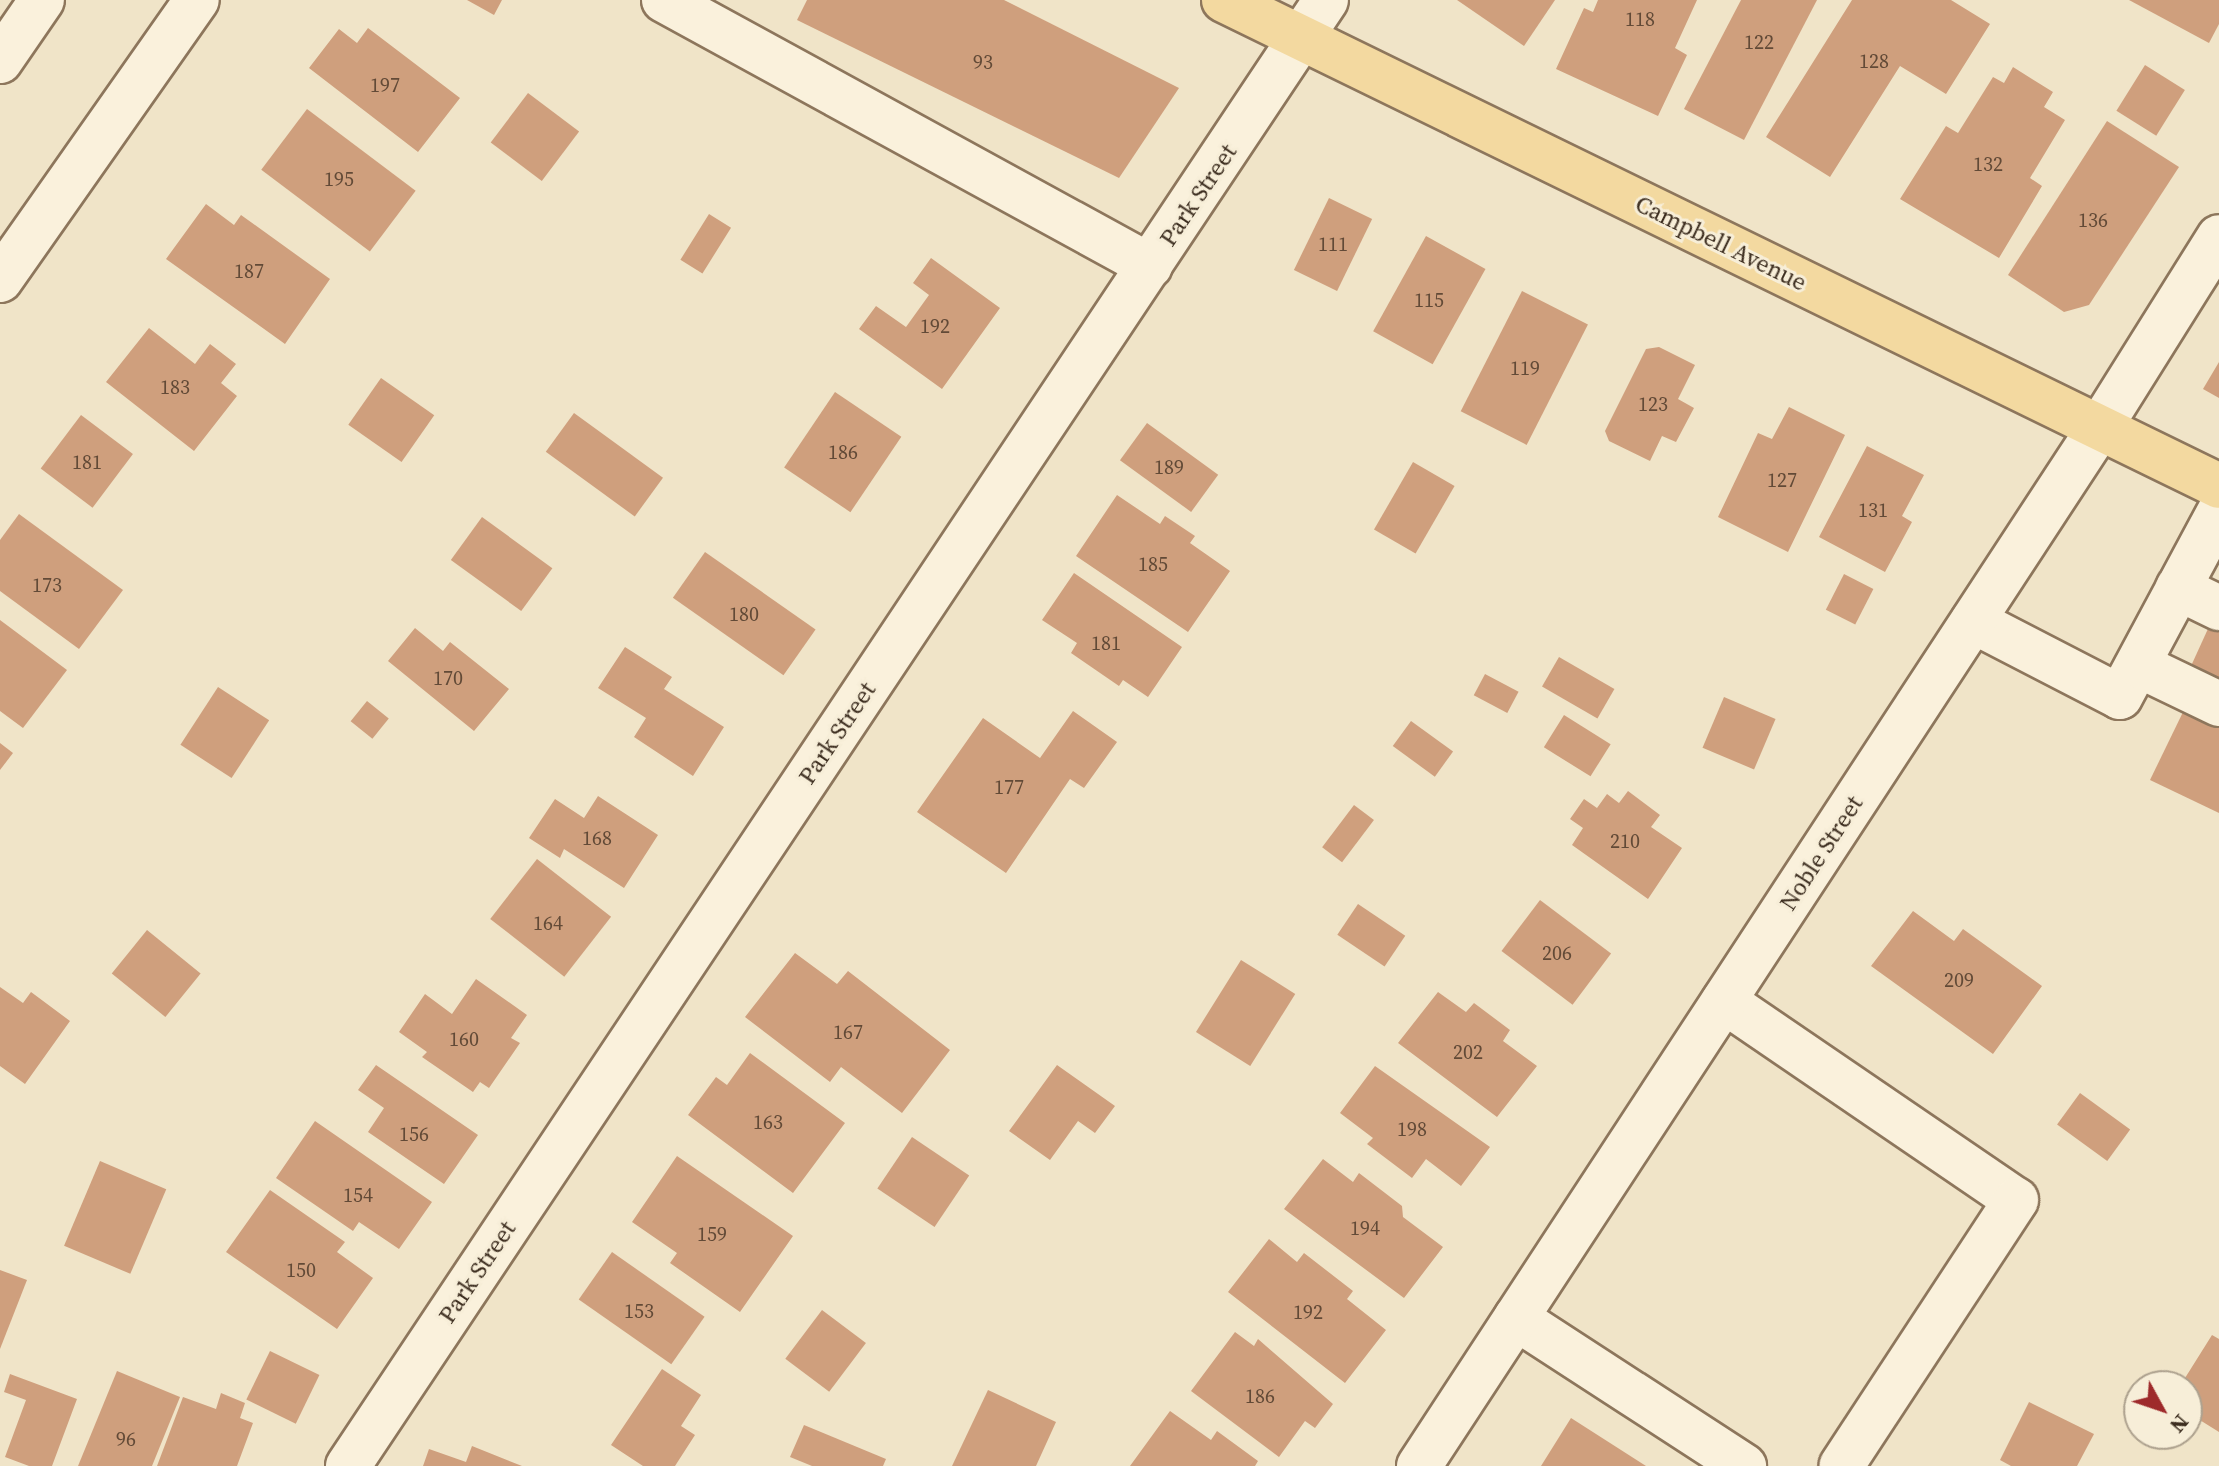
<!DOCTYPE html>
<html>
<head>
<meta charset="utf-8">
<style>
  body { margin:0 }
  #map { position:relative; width:2219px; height:1466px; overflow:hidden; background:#f0e4c8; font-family:"Source Serif 4",serif }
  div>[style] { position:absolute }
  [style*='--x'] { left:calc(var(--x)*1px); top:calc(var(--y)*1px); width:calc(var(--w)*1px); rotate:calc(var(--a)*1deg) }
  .building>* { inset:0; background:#cf9f7d; transform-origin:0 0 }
  .roads { filter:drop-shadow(2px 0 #8d765c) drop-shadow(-2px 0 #8d765c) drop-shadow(0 2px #8d765c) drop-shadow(0 -2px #8d765c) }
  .minor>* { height:44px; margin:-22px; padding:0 22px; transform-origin:22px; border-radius:22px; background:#faf1dc }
  .major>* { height:44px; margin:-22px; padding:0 22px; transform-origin:22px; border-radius:22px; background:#f3d9a0 }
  span { translate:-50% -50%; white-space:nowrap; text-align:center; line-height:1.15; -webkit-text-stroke:6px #f7eed8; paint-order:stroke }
  .number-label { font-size:20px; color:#624a37 }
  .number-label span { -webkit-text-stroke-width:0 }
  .street-label { font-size:24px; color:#3d2e20 }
  .north { position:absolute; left:2123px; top:1370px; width:80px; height:80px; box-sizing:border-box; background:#f7eed8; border:2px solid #ada18e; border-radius:50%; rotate:130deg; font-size:22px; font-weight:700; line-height:32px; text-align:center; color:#3d2e20 }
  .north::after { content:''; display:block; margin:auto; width:28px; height:36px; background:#9e2a2b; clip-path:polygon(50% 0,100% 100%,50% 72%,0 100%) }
</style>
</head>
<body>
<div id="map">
  <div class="building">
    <i style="clip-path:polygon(467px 0,502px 0,494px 15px)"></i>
    <i style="clip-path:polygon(807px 0,1004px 0,1179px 88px,1119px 178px,797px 20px)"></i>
    <i style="clip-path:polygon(1457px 0,1555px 0,1524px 46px)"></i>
    <i style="clip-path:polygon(1598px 0,1697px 0,1675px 48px,1687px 55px,1658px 116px,1556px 69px,1584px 8px,1593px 12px)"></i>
    <i style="clip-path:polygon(1741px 0,1817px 0,1744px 140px,1684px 109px)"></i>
    <i style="clip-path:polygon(1852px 0,1951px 0,1990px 24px,1946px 94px,1900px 66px,1830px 177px,1766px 137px)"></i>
    <i style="clip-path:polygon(2129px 0,2219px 0,2219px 24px,2209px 43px)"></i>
    <i style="clip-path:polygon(368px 28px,460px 98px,418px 152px,309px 68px,339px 29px,357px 43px)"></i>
    <i style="left:2145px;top:65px;width:47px;height:54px;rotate:32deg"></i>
    <i style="clip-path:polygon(2013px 67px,2053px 92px,2044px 107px,2065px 120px,2030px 178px,2042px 186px,1999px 258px,1900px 199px,1946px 126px,1958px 133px,1993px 77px,2004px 83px)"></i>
    <i style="left:528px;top:93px;width:64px;height:62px;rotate:37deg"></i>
    <i style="left:307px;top:109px;width:136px;height:76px;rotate:37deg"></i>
    <i style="clip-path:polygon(2107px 121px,2179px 167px,2089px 305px,2064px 312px,2008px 275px)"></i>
    <i style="left:1329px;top:198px;width:48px;height:80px;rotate:26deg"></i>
    <i style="clip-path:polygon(206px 204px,234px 225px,241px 215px,330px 279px,285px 344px,166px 259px)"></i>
    <i style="left:709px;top:214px;width:26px;height:54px;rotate:32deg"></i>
    <i style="left:1426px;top:236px;width:68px;height:109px;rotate:29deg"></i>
    <i style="clip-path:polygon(931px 258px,1000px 308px,942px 389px,859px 329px,876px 306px,906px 327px,929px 295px,913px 283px)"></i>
    <i style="left:1522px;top:291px;width:74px;height:135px;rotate:27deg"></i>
    <i style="clip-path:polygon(149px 328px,195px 364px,210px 344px,236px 364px,221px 383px,237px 396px,194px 451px,106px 382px)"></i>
    <i style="clip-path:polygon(1659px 347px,1695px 365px,1678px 399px,1694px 408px,1676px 442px,1662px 436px,1650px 461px,1609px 441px,1605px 431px,1646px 349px)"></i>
    <i style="clip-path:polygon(2219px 362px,2219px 398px,2203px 389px)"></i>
    <i style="left:381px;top:378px;width:65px;height:57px;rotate:35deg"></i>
    <i style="left:835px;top:392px;width:80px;height:91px;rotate:34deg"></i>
    <i style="clip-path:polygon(1789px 407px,1845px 435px,1788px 552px,1718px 517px,1758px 433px,1772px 439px)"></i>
    <i style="left:574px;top:413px;width:110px;height:48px;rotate:36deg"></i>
    <i style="left:81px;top:415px;width:65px;height:67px;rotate:37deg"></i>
    <i style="left:1147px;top:423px;width:88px;height:46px;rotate:36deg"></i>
    <i style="clip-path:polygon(1867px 446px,1924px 475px,1902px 516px,1912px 522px,1885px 572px,1819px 537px)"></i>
    <i style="left:1413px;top:462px;width:48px;height:78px;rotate:30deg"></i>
    <i style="clip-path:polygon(1117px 495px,1160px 524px,1165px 516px,1195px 536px,1190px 543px,1230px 571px,1188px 632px,1076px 556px)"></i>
    <i style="clip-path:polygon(19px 514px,123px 590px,79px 649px,0 591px,0 540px)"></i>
    <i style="left:482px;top:517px;width:87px;height:53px;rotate:36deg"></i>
    <i style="left:705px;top:552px;width:135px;height:56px;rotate:35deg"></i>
    <i style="clip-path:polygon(1074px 573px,1182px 647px,1148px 697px,1123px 680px,1119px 686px,1071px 653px,1077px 643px,1042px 620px)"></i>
    <i style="left:1844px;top:574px;width:33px;height:40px;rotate:27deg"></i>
    <i style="clip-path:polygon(0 620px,67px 670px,23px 728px,0 711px)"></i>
    <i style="clip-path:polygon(2212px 620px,2219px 623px,2219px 692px,2186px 677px)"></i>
    <i style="clip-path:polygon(415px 628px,443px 651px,450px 642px,509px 689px,474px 731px,388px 661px)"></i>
    <i style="clip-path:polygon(625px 647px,672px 677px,664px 689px,724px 727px,693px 776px,634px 737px,646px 718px,598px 688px)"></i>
    <i style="left:1559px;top:657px;width:64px;height:34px;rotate:30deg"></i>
    <i style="left:1485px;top:674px;width:38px;height:24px;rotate:28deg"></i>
    <i style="left:218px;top:687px;width:61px;height:69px;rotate:33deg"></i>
    <i style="left:1724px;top:697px;width:56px;height:55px;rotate:23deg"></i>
    <i style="left:367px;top:701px;width:28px;height:26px;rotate:39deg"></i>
    <i style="clip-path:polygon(2184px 710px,2219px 726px,2219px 813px,2150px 780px)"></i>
    <i style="clip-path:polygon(1073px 711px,1117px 742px,1084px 788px,1070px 779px,1006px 873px,917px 812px,983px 718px,1040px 758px)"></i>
    <i style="left:1564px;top:715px;width:55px;height:38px;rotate:32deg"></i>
    <i style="left:1411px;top:721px;width:52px;height:31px;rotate:36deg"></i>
    <i style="clip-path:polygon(0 743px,13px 753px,0 770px)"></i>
    <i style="clip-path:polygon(1628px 791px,1660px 815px,1651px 827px,1682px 848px,1648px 899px,1572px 845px,1583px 828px,1570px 819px,1584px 799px,1597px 808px,1607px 794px,1619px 803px)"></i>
    <i style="clip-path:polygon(598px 796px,658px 835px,624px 888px,564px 849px,560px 858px,529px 838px,555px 799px,584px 818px)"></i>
    <i style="left:1354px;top:805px;width:25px;height:53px;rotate:37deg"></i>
    <i style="left:537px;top:859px;width:94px;height:76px;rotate:38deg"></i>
    <i style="left:1540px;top:900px;width:89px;height:64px;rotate:37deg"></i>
    <i style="left:1358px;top:904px;width:57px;height:37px;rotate:34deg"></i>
    <i style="clip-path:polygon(1913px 911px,1954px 941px,1963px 929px,2042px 986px,1993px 1054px,1871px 966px)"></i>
    <i style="left:147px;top:930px;width:69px;height:56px;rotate:39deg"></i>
    <i style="clip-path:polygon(795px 953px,837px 984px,848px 971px,950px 1050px,902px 1113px,841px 1067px,830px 1082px,745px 1017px)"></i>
    <i style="left:1241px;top:960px;width:64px;height:85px;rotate:32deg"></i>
    <i style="clip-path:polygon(476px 979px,527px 1015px,511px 1038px,520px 1043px,489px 1088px,480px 1082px,473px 1092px,422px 1057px,427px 1052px,399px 1032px,425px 994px,452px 1014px)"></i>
    <i style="clip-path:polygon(0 987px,23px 1003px,31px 992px,70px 1021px,25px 1084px,0 1066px)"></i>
    <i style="clip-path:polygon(1438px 992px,1466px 1012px,1474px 1003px,1510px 1030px,1503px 1041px,1537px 1066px,1497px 1117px,1398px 1043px)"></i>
    <i style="clip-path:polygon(750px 1053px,845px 1123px,793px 1193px,688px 1115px,716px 1077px,727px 1085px)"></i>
    <i style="clip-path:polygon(376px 1065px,478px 1135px,444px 1184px,368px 1132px,384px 1108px,358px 1090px)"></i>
    <i style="clip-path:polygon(1057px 1065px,1115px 1106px,1095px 1133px,1078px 1121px,1050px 1160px,1009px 1131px)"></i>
    <i style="clip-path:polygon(1375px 1066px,1490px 1147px,1461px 1186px,1426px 1159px,1412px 1178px,1367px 1144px,1373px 1138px,1340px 1113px)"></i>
    <i style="left:2080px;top:1093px;width:62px;height:39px;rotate:36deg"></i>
    <i style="clip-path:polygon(315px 1121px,432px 1202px,399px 1249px,359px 1222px,353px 1231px,276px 1178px)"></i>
    <i style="left:912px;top:1137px;width:69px;height:62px;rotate:34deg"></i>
    <i style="clip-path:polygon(677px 1156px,793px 1236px,740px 1312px,670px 1263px,677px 1253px,632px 1222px)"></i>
    <i style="clip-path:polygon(1323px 1159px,1353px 1182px,1359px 1173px,1402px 1206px,1403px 1217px,1443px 1247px,1404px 1298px,1284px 1209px)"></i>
    <i style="left:100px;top:1161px;width:72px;height:92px;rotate:23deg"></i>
    <i style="clip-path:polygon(270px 1190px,345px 1242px,337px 1252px,373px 1278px,337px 1329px,226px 1252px)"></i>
    <i style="clip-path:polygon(1269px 1239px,1297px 1262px,1304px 1253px,1353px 1291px,1347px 1299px,1386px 1330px,1345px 1383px,1228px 1292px)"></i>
    <i style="left:612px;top:1252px;width:113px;height:58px;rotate:35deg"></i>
    <i style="clip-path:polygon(0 1270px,27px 1280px,0 1349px)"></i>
    <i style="left:822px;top:1310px;width:55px;height:61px;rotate:37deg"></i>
    <i style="clip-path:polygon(1235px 1332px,1254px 1346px,1258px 1339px,1333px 1404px,1315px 1428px,1305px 1421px,1279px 1457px,1191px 1391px)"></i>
    <i style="clip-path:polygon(2212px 1335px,2219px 1339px,2219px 1432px,2187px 1412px,2187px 1386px,2180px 1386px)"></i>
    <i style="left:270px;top:1351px;width:55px;height:54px;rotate:26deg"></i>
    <i style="clip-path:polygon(662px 1369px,701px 1395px,681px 1426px,695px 1435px,675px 1466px,643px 1466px,611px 1445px)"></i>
    <i style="clip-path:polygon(117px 1371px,180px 1397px,152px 1466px,78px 1466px)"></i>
    <i style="clip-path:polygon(10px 1374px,77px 1399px,52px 1466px,29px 1466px,5px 1457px,26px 1400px,4px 1392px)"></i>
    <i style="clip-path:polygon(988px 1390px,1056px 1422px,1036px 1466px,952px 1466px)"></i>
    <i style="clip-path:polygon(221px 1393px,245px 1403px,240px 1418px,253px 1423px,237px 1466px,157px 1466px,183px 1397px,216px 1409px)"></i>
    <i style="clip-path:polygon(2029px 1402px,2094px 1434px,2077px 1466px,2011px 1466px,2000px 1460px)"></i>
    <i style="clip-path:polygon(1170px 1411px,1211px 1440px,1217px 1431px,1258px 1461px,1255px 1466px,1130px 1466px)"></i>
    <i style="clip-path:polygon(1571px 1418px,1646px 1466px,1541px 1466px)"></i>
    <i style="clip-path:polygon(804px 1425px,886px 1459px,883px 1466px,812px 1466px,790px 1457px)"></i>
    <i style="clip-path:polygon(472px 1446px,522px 1466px,423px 1466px,429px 1449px,466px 1462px)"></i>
  </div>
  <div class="roads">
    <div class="minor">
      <i style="--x:664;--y:0;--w:554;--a:28.69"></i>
      <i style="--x:0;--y:61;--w:74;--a:-55.5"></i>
      <i style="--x:0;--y:280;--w:342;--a:-54.9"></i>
      <i style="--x:2178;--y:588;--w:46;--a:26"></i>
      <i style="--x:1973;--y:621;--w:165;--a:27.3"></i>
      <i style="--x:2120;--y:697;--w:210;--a:-61.8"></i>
      <i style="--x:2138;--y:665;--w:90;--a:25.7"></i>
      <i style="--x:1724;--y:1001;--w:353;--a:34.3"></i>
      <i style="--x:2016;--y:1200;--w:318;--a:123.3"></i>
      <i style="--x:1516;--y:1318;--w:272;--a:33"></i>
      <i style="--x:348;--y:1466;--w:1762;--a:-56.29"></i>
      <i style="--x:1419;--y:1466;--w:1242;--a:-56.76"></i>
      <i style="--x:2100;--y:427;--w:224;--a:-57.9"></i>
    </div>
    <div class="major">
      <i style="--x:1224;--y:0;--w:1107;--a:26.03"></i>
    </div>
  </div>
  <div class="number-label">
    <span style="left:1640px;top:19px">118</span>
    <span style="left:1759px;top:42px">122</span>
    <span style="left:1874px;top:61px">128</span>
    <span style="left:983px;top:62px">93</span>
    <span style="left:385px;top:85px">197</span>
    <span style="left:1988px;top:164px">132</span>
    <span style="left:339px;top:179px">195</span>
    <span style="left:2093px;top:220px">136</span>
    <span style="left:1333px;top:244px">111</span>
    <span style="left:249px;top:271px">187</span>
    <span style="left:1429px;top:300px">115</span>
    <span style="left:935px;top:326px">192</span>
    <span style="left:1525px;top:368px">119</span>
    <span style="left:175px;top:387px">183</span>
    <span style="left:1653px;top:404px">123</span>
    <span style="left:843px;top:452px">186</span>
    <span style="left:87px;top:462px">181</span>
    <span style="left:1169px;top:467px">189</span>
    <span style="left:1782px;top:480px">127</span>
    <span style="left:1873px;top:510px">131</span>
    <span style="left:1153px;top:564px">185</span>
    <span style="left:47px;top:585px">173</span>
    <span style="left:744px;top:614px">180</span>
    <span style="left:1106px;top:643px">181</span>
    <span style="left:448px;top:678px">170</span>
    <span style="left:1009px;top:787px">177</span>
    <span style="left:597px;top:838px">168</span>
    <span style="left:1625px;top:841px">210</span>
    <span style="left:548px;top:923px">164</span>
    <span style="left:1557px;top:953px">206</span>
    <span style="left:1959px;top:980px">209</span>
    <span style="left:848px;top:1032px">167</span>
    <span style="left:464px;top:1039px">160</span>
    <span style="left:1468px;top:1052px">202</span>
    <span style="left:768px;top:1122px">163</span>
    <span style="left:1412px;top:1129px">198</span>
    <span style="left:414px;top:1134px">156</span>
    <span style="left:358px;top:1195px">154</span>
    <span style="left:1365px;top:1228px">194</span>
    <span style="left:712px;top:1234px">159</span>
    <span style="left:301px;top:1270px">150</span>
    <span style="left:639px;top:1311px">153</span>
    <span style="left:1308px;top:1312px">192</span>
    <span style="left:1260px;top:1396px">186</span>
    <span style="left:126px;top:1439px">96</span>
  </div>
  <div class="street-label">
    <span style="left:1198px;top:195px;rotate:-56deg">Park Street</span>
    <span style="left:1721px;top:243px;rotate:26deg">Campbell Avenue</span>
    <span style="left:837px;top:733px;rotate:-56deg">Park Street</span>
    <span style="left:1821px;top:853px;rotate:-57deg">Noble Street</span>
    <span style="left:477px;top:1272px;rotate:-56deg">Park Street</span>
  </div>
  <div class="north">N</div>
</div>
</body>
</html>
